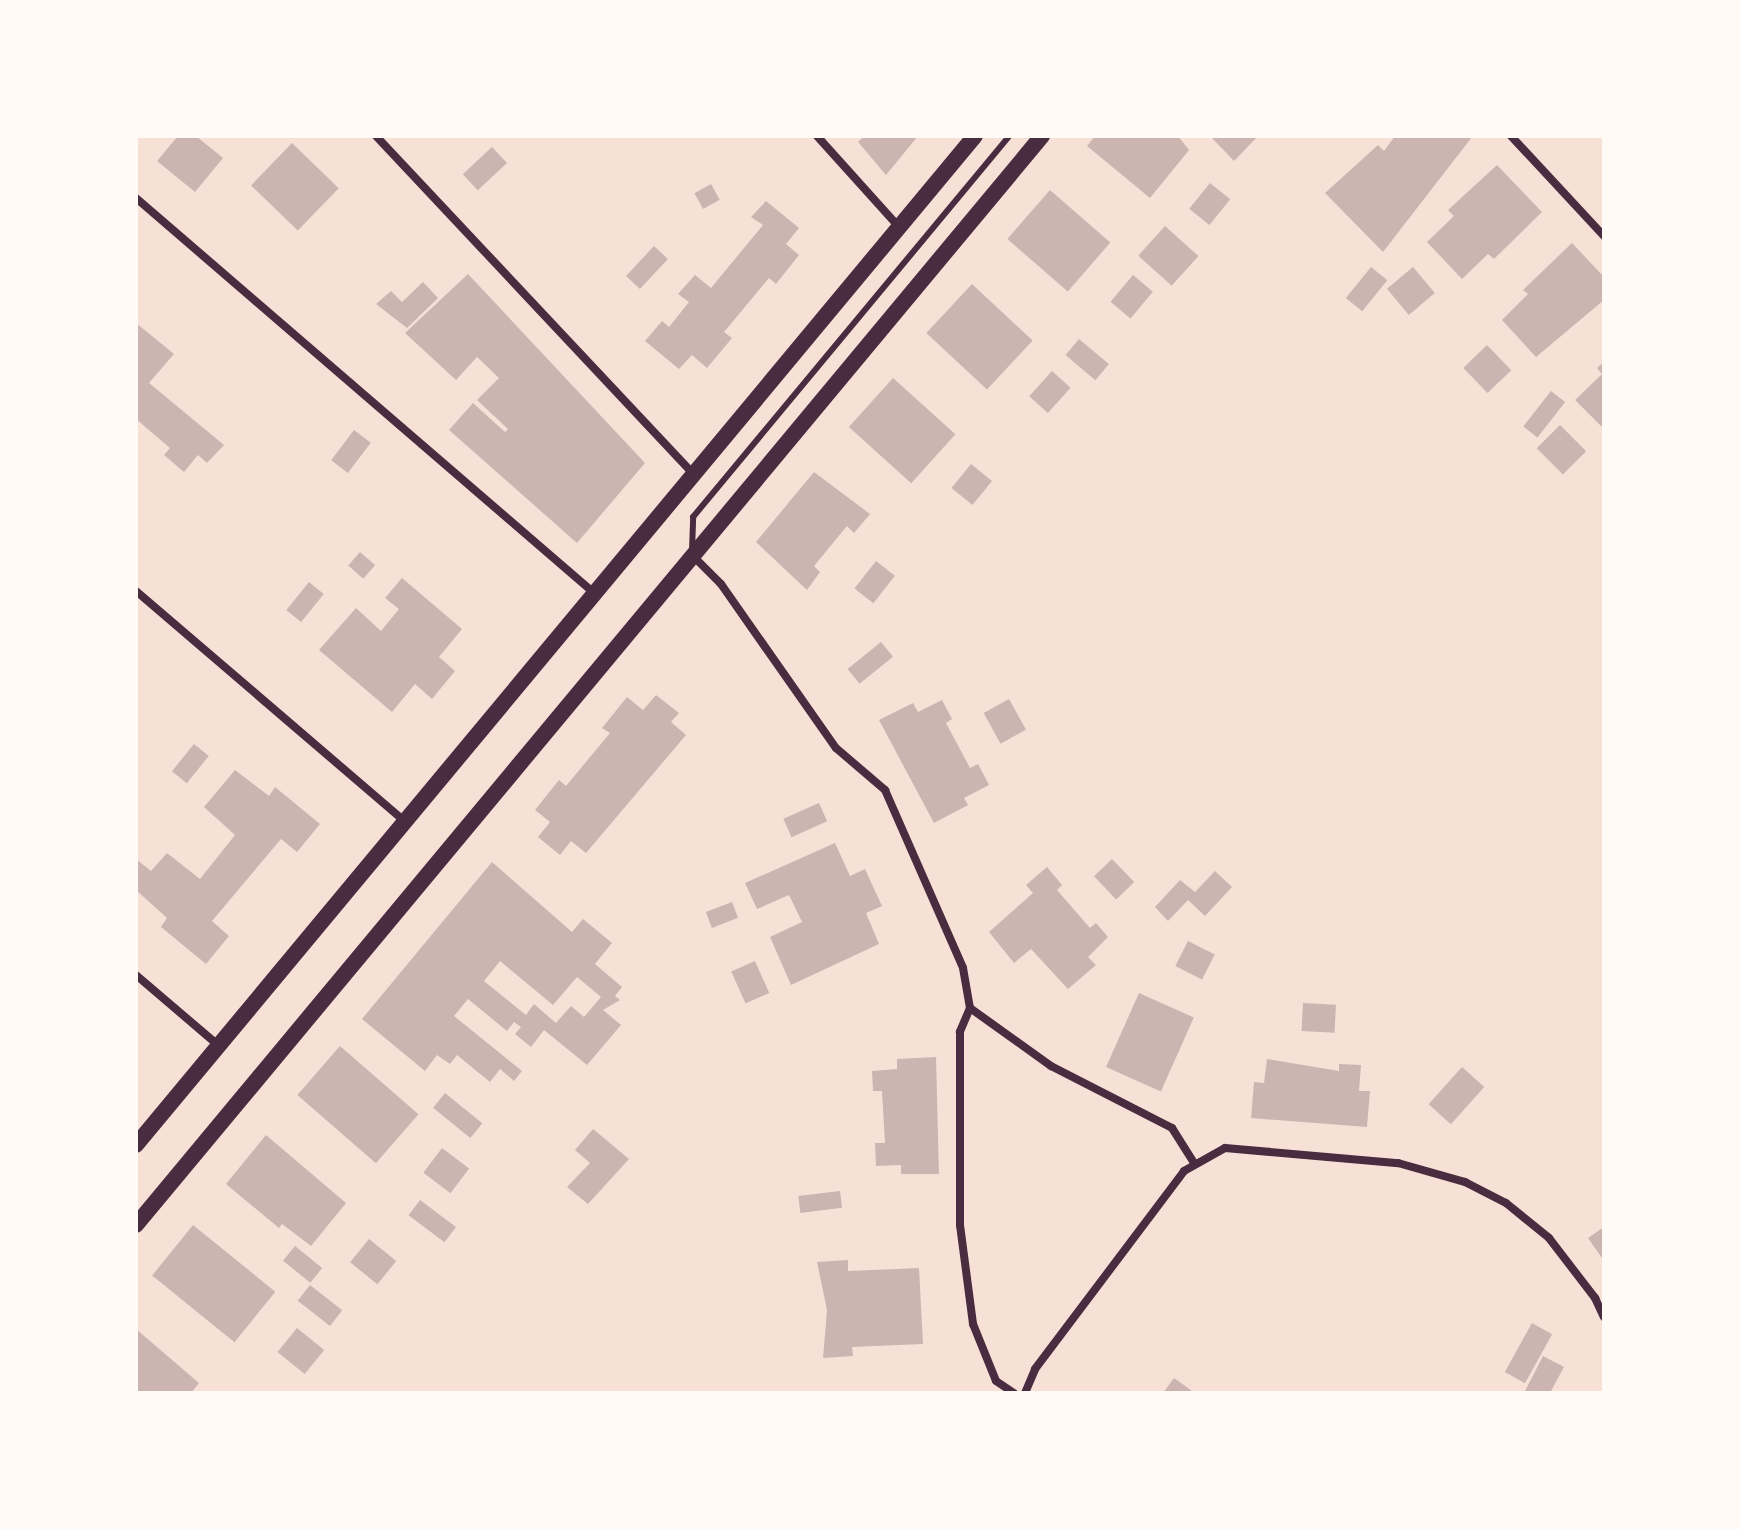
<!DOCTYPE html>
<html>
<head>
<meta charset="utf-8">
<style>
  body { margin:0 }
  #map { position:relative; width:1740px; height:1529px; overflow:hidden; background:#f7e1d7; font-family:Figtree,sans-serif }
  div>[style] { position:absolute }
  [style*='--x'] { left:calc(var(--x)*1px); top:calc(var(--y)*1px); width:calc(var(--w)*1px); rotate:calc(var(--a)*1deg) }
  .building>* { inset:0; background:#ccb4b1; transform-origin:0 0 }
  .service>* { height:6px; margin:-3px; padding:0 3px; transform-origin:3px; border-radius:3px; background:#4a2c40 }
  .minor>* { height:8px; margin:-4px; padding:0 4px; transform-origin:4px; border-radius:4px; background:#4a2c40 }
  .secondary>* { height:16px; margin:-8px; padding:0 8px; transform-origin:8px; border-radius:8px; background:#4a2c40 }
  span { translate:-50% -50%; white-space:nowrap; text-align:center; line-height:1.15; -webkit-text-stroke:7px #fffaf5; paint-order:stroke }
  .frame { position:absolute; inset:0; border:138px solid #fffaf5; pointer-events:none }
</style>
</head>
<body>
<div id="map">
  <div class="building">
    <i style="clip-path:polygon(178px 136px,196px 136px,223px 158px,195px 192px,157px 161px)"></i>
    <i style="clip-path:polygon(864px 136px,918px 136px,886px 175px,858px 142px)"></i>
    <i style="clip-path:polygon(1095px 136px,1178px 136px,1189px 150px,1150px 198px,1087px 146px)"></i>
    <i style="clip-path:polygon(1210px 136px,1258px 136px,1234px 161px)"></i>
    <i style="clip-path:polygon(1395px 136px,1472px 137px,1383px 252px,1325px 193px,1378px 145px,1384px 151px)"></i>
    <i style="left:292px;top:143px;width:65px;height:59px;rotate:44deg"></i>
    <i style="left:492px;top:147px;width:22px;height:40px;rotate:47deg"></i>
    <i style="clip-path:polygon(1497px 165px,1542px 212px,1494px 259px,1488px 254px,1462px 279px,1427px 242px,1454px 216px,1448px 210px)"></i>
    <i style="left:1210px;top:183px;width:26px;height:33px;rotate:39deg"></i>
    <i style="left:711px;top:184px;width:18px;height:19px;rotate:61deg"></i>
    <i style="left:1050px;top:190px;width:80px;height:65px;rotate:41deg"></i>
    <i style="clip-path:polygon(766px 201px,799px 228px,786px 244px,799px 255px,776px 284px,769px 278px,724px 332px,732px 338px,707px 368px,692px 355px,679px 369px,645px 341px,662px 321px,669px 327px,689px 302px,678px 294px,695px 275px,711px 288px,763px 225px,751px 217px)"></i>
    <i style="left:1165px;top:226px;width:45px;height:40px;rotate:42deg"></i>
    <i style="clip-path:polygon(1572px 243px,1604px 277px,1604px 300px,1536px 357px,1502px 320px,1528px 294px,1523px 290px)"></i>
    <i style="left:654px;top:246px;width:19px;height:41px;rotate:43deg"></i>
    <i style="left:1371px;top:267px;width:21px;height:40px;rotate:39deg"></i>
    <i style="left:1413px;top:267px;width:34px;height:34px;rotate:50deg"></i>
    <i style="clip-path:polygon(468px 274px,645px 463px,577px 543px,449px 430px,473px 403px,505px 432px,508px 429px,477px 400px,499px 378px,477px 357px,456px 380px,405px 333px)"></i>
    <i style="left:1133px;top:275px;width:26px;height:35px;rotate:40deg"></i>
    <i style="clip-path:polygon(423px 282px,438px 298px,407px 328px,376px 304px,391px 291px,402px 302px)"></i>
    <i style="left:972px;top:284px;width:83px;height:67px;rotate:43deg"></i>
    <i style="clip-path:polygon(136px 323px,174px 354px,149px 383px,224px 445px,207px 463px,198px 455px,184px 472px,164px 455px,170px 448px,136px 419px)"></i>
    <i style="left:1079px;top:339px;width:39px;height:21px;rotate:40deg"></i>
    <i style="left:1487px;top:345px;width:35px;height:33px;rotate:46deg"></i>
    <i style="clip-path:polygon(1604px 362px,1604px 429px,1575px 400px,1602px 374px,1597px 368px)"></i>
    <i style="left:1052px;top:371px;width:25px;height:34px;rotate:42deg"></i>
    <i style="left:893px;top:378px;width:84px;height:66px;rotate:42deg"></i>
    <i style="left:1551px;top:391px;width:18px;height:45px;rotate:38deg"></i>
    <i style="left:1560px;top:425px;width:37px;height:33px;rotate:45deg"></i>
    <i style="left:354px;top:430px;width:21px;height:38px;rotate:37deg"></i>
    <i style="left:971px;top:464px;width:27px;height:31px;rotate:39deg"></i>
    <i style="clip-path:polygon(814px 472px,870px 514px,854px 533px,847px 526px,814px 566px,820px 572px,807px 590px,756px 542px)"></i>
    <i style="left:360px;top:552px;width:20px;height:18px;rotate:41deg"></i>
    <i style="left:876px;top:561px;width:24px;height:35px;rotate:38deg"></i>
    <i style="clip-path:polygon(402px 578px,462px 629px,439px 657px,455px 671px,432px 699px,415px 684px,392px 712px,319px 650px,356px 608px,381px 631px,399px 609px,385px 598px)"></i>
    <i style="left:309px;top:582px;width:19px;height:36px;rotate:39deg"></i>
    <i style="left:881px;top:642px;width:19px;height:43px;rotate:51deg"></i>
    <i style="clip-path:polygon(656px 695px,679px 713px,671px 722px,686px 735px,586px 853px,571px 841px,560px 855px,538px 837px,550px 822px,535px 810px,559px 780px,566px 786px,610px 733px,602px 728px,627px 697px,643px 710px)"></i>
    <i style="left:1009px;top:699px;width:35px;height:29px;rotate:61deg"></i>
    <i style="clip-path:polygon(942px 700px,952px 719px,946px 723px,970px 768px,978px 764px,989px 785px,964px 798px,968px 805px,934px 823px,879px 720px,913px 703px,918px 712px)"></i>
    <i style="left:194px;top:744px;width:19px;height:35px;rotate:39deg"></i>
    <i style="clip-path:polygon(235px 770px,269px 796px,275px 787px,320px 824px,297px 852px,281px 839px,212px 921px,229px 936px,206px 964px,161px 927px,167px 918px,136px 890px,136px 859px,151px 871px,167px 853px,200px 879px,235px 835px,204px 807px)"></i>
    <i style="left:819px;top:803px;width:20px;height:39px;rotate:66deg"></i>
    <i style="clip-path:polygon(835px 843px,850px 876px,865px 869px,882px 906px,866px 913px,879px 944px,791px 985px,770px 937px,802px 922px,789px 895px,757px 909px,745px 883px)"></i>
    <i style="left:1112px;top:859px;width:32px;height:25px;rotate:46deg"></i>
    <i style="clip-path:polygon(evenodd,492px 862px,572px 932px,583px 919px,612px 943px,595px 964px,622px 987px,615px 996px,620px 1000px,603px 1010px,621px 1025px,587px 1065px,544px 1030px,531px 1047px,515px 1034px,521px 1027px,514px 1022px,507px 1031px,468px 999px,454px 1016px,522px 1071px,514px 1081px,500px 1069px,490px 1082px,457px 1055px,450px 1064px,437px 1055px,425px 1071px,362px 1019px,492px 862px,500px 961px,553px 1005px,577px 977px,601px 997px,584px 1017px,571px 1006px,556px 1023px,534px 1004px,526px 1015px,484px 981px,500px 961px)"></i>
    <i style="clip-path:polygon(1047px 867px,1062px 885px,1057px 890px,1090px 928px,1096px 923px,1108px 937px,1088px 957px,1096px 965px,1068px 989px,1031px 949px,1014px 963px,989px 932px,1033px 893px,1026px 885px)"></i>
    <i style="clip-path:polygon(1215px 871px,1232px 887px,1205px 916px,1188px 900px,1168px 921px,1155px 907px,1180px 880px,1195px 892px)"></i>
    <i style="left:732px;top:902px;width:17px;height:28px;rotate:69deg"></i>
    <i style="left:1188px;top:941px;width:30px;height:28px;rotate:27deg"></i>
    <i style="left:755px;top:961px;width:35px;height:26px;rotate:66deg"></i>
    <i style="left:1139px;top:993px;width:60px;height:81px;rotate:24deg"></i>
    <i style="left:1303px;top:1003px;width:33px;height:28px;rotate:3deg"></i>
    <i style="left:340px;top:1046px;width:104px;height:65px;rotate:41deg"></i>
    <i style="clip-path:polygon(936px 1057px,939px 1174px,901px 1174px,901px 1165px,876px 1166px,875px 1143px,885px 1143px,882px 1091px,873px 1091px,872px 1071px,897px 1069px,897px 1059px)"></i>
    <i style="clip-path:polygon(1267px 1059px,1339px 1071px,1339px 1064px,1361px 1065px,1359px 1091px,1370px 1091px,1367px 1127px,1251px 1118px,1254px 1082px,1264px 1083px)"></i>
    <i style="left:1462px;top:1067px;width:30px;height:50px;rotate:42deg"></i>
    <i style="left:445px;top:1093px;width:48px;height:19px;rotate:39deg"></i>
    <i style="clip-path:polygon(593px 1129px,629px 1159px,588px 1204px,567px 1187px,590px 1163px,575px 1150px)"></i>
    <i style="clip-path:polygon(266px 1135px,346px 1203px,311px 1246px,282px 1224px,279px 1228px,226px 1184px)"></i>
    <i style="left:442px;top:1148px;width:34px;height:31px;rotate:37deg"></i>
    <i style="left:840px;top:1191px;width:17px;height:42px;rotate:83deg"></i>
    <i style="left:420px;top:1200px;width:45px;height:19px;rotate:37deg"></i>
    <i style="left:193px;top:1225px;width:106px;height:65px;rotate:39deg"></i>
    <i style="clip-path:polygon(1604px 1227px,1604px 1261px,1588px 1238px)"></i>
    <i style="left:369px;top:1239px;width:35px;height:30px;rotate:39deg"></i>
    <i style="left:295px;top:1246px;width:35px;height:19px;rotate:39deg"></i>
    <i style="clip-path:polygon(848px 1260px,848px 1271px,919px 1268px,923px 1344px,852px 1347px,853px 1356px,823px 1358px,827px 1310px,817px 1262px)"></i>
    <i style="left:310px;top:1285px;width:41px;height:20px;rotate:38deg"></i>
    <i style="left:1532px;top:1323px;width:23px;height:56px;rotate:29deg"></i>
    <i style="left:297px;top:1328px;width:35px;height:31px;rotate:39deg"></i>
    <i style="clip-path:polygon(136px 1329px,199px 1383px,191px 1393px,136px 1393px)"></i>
    <i style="clip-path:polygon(1543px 1356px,1564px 1367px,1550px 1393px,1524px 1393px)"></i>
    <i style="clip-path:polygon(1174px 1378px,1188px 1388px,1194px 1393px,1163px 1393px)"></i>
  </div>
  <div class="service">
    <i style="--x:692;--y:551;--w:34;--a:-88"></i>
    <i style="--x:693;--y:517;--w:495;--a:-50.3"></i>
  </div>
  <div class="minor">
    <i style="--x:376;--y:136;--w:463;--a:46.8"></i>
    <i style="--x:817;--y:136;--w:122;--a:48"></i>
    <i style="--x:1511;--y:136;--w:137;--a:47.1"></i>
    <i style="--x:136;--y:198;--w:603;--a:40.77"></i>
    <i style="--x:692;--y:555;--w:41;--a:45"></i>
    <i style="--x:721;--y:584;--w:200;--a:55"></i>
    <i style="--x:836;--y:748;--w:65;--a:40.6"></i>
    <i style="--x:885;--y:790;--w:194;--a:66.3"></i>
    <i style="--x:963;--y:968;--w:41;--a:80.1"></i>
    <i style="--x:970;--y:1008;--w:100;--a:35.6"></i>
    <i style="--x:1051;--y:1066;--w:136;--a:27.1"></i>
    <i style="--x:1172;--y:1128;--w:41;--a:57.8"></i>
    <i style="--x:136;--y:591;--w:353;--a:40.6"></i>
    <i style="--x:136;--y:975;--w:108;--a:40.5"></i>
    <i style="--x:970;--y:1008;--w:26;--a:113"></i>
    <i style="--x:960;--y:1032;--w:193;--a:90"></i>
    <i style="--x:960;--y:1225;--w:100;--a:82.5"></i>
    <i style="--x:973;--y:1324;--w:61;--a:68"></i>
    <i style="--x:996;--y:1381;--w:22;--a:34"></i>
    <i style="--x:1025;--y:1393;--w:26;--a:-67"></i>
    <i style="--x:1035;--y:1369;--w:248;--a:-53"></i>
    <i style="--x:1184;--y:1171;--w:47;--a:-29.3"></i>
    <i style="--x:1225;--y:1148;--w:174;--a:5"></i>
    <i style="--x:1398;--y:1163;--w:70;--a:15.8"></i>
    <i style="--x:1465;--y:1182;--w:46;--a:27.1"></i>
    <i style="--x:1506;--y:1203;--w:55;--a:39.1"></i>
    <i style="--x:1549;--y:1238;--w:76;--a:52.5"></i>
    <i style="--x:1595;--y:1298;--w:21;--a:65"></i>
  </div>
  <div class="secondary">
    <i style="--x:136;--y:1145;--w:1312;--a:-50.26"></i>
    <i style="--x:136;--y:1225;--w:1417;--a:-50.24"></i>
  </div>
  <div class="frame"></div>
</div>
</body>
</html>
